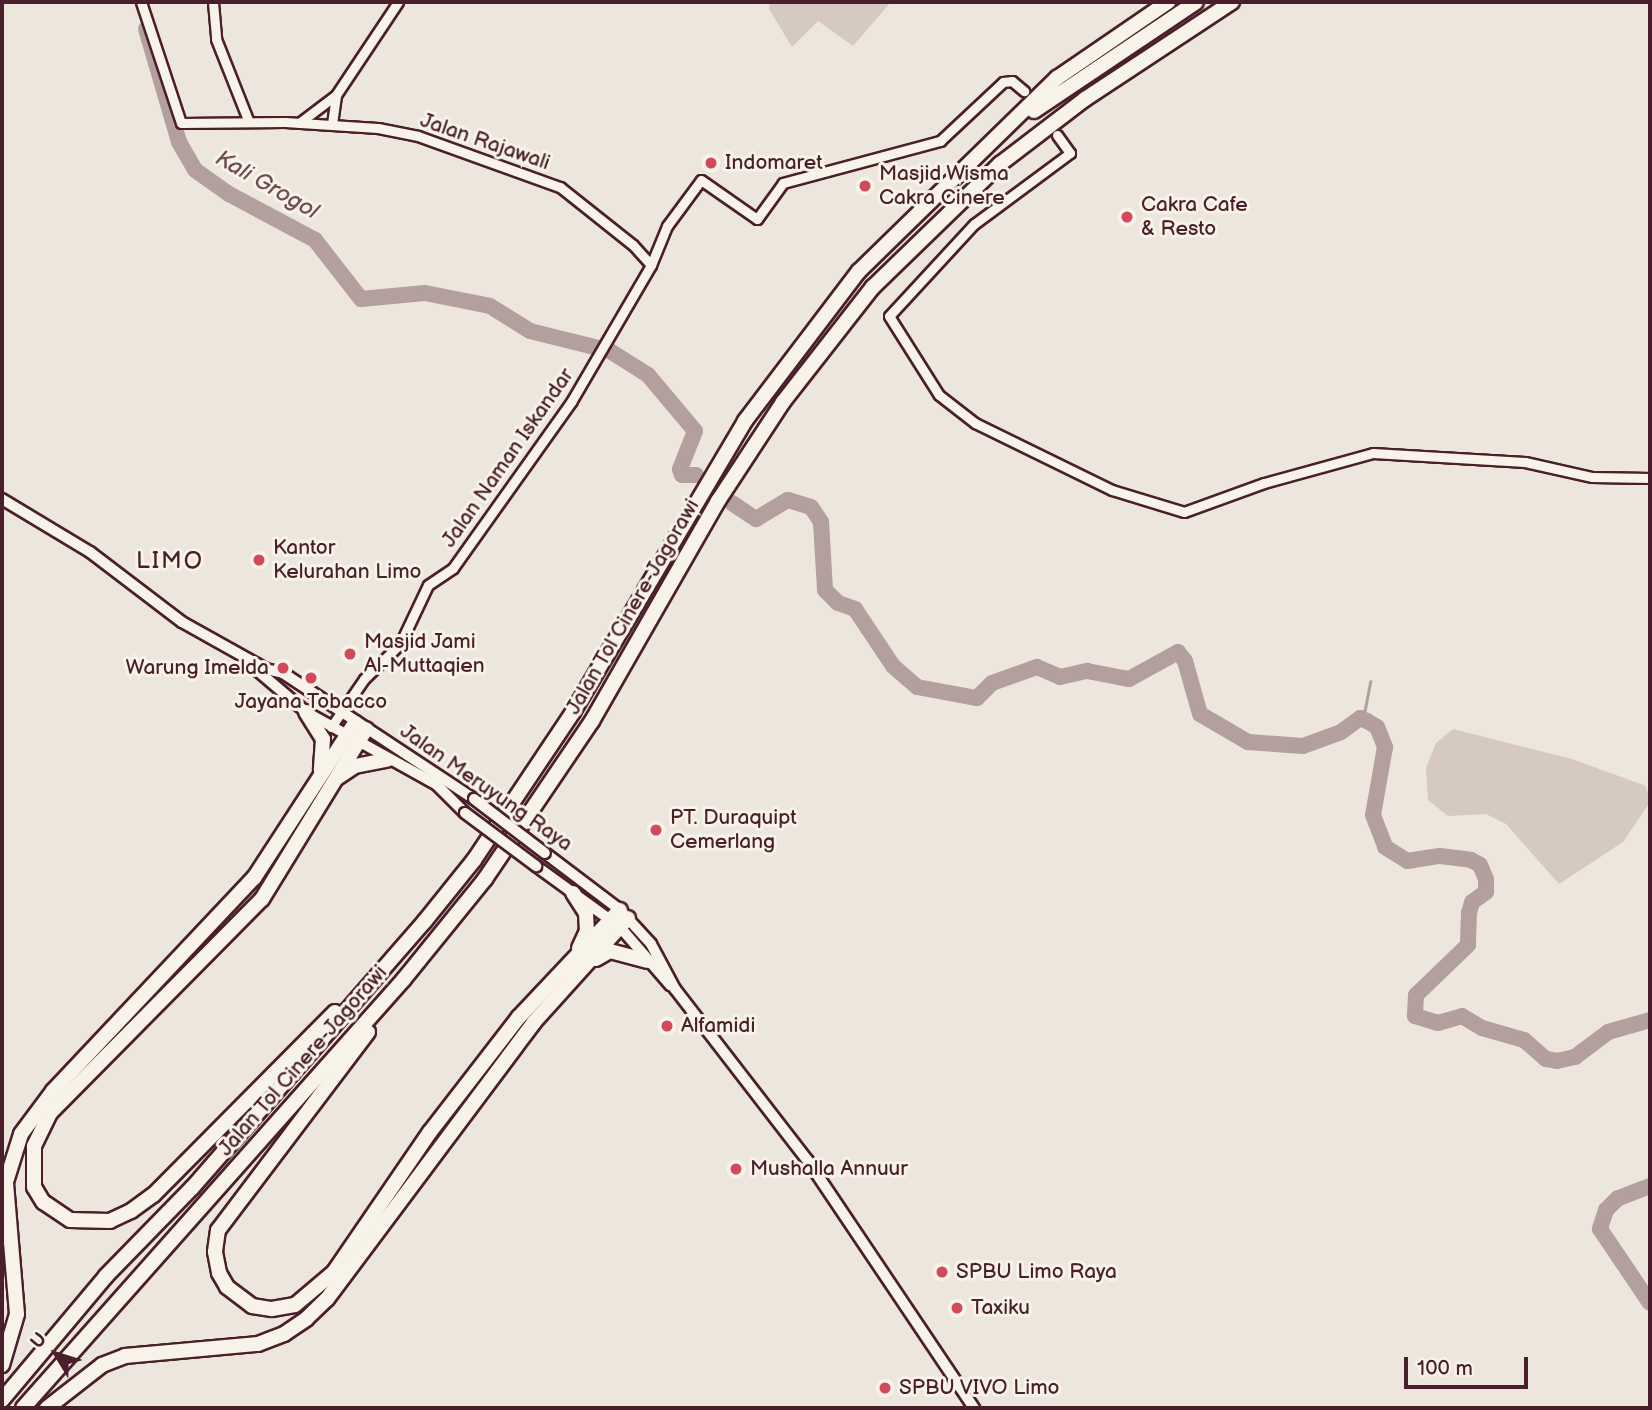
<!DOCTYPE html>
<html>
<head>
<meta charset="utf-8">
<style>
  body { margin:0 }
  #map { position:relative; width:1652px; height:1410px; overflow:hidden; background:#ece6dd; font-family:"Balsamiq Sans",sans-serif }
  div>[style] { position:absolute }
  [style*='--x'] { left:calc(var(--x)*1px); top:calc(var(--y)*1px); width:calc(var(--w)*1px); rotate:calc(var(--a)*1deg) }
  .green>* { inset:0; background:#d5c9c2 }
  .stream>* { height:2.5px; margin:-1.25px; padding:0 1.25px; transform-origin:1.25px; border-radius:1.25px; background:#b39f9d }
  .river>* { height:16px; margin:-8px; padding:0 8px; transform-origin:8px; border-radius:8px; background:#b39f9d }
  .roads { filter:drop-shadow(2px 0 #4a1f2b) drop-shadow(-2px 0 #4a1f2b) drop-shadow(0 2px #4a1f2b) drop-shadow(0 -2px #4a1f2b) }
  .minor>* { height:9px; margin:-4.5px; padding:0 4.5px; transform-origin:4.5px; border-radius:4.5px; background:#f7f3e8 }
  .major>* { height:10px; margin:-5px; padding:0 5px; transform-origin:5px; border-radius:5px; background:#f7f3e8 }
  .highway>* { height:14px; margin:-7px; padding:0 7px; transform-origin:7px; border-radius:7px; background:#f7f3e8 }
  .bridges { filter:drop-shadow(2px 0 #4a1f2b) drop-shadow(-2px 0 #4a1f2b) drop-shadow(0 2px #4a1f2b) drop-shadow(0 -2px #4a1f2b) }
  .major-bridge>* { height:10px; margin:-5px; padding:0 5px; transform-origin:5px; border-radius:5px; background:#f7f3e8 }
  .dots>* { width:19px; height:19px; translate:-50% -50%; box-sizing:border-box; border:4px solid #f7f3e8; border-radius:50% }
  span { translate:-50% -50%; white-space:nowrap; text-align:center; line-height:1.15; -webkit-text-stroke:6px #f7f3e8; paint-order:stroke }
  .street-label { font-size:21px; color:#4a1f2b }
  .poi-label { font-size:21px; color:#4a1f2b }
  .left { translate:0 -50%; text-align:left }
  .right { translate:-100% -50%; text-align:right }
  .water-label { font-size:23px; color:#6f4c53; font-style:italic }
  .quarter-label { font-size:24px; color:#4a1f2b; letter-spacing:2px }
  .frame { position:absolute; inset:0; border:4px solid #4a1f2b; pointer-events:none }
  .north { position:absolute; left:21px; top:1319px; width:70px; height:70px; -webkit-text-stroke:5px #f7f3e8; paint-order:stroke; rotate:308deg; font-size:19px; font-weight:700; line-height:28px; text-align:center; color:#4a1f2b }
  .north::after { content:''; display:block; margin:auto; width:24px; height:32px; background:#4a1f2b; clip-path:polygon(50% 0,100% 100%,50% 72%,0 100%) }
  .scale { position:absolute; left:1404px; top:1357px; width:124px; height:32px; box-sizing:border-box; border:4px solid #4a1f2b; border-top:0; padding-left:9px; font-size:21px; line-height:24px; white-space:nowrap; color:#4a1f2b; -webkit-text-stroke:5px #f7f3e8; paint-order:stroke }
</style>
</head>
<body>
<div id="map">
  <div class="green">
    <i style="clip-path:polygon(770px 2px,891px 2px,853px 46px,818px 21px,792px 47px,769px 9px)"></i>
    <i style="clip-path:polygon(1453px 729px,1572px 759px,1646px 786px,1650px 802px,1623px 842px,1559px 884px,1506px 824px,1486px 814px,1448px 816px,1428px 800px,1426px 768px,1436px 743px)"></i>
  </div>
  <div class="stream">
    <i style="--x:1363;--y:719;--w:38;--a:-79"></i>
  </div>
  <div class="river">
    <i style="--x:146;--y:29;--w:118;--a:73.7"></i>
    <i style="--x:179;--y:142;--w:32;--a:60"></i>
    <i style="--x:195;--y:170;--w:42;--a:35.2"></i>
    <i style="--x:229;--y:194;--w:98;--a:28.1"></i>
    <i style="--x:315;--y:240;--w:75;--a:52.1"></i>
    <i style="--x:361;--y:299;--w:64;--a:-5.4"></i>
    <i style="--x:425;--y:293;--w:66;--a:11.3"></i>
    <i style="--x:490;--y:306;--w:47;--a:32"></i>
    <i style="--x:530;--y:331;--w:82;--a:14"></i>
    <i style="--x:610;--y:351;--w:45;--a:32.3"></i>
    <i style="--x:648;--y:375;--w:73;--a:50"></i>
    <i style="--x:695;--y:431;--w:41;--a:111.5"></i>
    <i style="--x:680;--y:469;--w:6;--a:72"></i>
    <i style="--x:682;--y:475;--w:14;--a:0"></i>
    <i style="--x:732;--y:503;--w:29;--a:34"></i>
    <i style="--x:756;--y:519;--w:37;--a:-31"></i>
    <i style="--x:788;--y:500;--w:24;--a:17"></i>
    <i style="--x:811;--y:507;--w:18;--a:56"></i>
    <i style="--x:821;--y:522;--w:68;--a:86.6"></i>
    <i style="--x:825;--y:590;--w:18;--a:45"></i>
    <i style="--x:838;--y:603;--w:18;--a:19"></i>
    <i style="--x:855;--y:609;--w:69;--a:56.3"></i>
    <i style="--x:893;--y:666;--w:32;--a:41"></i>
    <i style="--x:917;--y:687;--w:61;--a:10.4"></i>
    <i style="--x:977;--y:698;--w:21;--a:-45"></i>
    <i style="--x:992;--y:683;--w:48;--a:-19.6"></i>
    <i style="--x:1037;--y:667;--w:25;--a:23"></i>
    <i style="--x:1060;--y:677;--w:28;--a:-13"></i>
    <i style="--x:1087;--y:671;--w:43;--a:10.8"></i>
    <i style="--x:1129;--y:679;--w:56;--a:-28.9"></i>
    <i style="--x:1178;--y:652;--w:11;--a:52"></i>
    <i style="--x:1185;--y:661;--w:55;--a:74.2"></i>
    <i style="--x:1200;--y:714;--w:56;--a:30.3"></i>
    <i style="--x:1248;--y:742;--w:55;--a:4.2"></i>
    <i style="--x:1303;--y:746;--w:40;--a:-20.2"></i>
    <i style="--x:1341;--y:732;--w:24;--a:-36"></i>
    <i style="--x:1360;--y:718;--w:8;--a:23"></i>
    <i style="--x:1367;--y:721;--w:12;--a:31"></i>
    <i style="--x:1377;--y:727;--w:22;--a:68"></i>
    <i style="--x:1385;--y:747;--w:69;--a:100"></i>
    <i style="--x:1373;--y:815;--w:34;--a:69"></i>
    <i style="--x:1385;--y:847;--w:26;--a:32"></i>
    <i style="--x:1407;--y:861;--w:33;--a:-9"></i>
    <i style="--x:1440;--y:856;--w:31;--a:7"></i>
    <i style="--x:1471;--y:860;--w:10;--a:29"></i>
    <i style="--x:1480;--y:865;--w:15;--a:67"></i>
    <i style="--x:1486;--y:879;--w:13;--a:90"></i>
    <i style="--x:1486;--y:892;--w:17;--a:144"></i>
    <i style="--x:1472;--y:902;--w:11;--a:105"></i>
    <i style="--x:1469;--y:913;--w:32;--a:92"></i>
    <i style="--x:1468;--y:945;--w:72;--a:136.1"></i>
    <i style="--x:1416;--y:995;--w:21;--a:93"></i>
    <i style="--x:1415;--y:1016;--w:24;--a:17"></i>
    <i style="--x:1438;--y:1023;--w:25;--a:-16"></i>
    <i style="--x:1462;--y:1016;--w:23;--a:31"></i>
    <i style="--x:1482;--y:1028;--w:44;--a:15.9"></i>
    <i style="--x:1524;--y:1040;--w:29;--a:41"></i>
    <i style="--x:1546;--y:1059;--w:11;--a:10"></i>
    <i style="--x:1557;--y:1061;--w:18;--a:-13"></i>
    <i style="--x:1575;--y:1057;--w:41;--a:-37.1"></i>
    <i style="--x:1608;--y:1032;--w:44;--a:-15.9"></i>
    <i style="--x:1650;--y:1186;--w:34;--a:159"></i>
    <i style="--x:1618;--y:1198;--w:17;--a:135"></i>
    <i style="--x:1606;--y:1210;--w:20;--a:108"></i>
    <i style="--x:1600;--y:1229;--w:89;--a:56"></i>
  </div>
  <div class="roads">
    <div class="minor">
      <i style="--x:141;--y:2;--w:127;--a:71.7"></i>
      <i style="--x:181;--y:123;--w:104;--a:-0.6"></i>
      <i style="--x:285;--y:122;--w:93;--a:3.7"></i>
      <i style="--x:378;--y:128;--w:41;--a:11.3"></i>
      <i style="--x:418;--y:136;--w:151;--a:19.8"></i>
      <i style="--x:560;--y:187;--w:93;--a:38.5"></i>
      <i style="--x:633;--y:245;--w:27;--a:48"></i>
      <i style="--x:213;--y:2;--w:37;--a:85"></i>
      <i style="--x:216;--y:39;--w:87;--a:68.4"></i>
      <i style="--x:299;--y:123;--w:46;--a:-37.1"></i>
      <i style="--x:336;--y:95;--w:112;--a:-56.3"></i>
      <i style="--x:332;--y:124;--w:29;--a:-82"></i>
      <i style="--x:1057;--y:135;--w:22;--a:54"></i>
      <i style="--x:1070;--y:153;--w:119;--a:143.5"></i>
      <i style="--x:974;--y:224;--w:125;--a:132.7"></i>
      <i style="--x:889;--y:316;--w:93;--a:57.7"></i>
      <i style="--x:939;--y:395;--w:46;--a:37.9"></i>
      <i style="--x:975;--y:423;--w:153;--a:26.1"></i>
      <i style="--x:1112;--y:490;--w:75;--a:17"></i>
      <i style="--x:1184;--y:512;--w:85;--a:-19.9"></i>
      <i style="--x:1264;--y:483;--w:113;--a:-15.4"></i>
      <i style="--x:1373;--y:453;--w:152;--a:3.4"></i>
      <i style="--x:1525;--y:462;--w:69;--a:12.6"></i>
      <i style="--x:1592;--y:477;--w:58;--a:1"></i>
      <i style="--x:331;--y:727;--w:58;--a:-55.5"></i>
      <i style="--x:364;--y:679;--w:50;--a:-44.2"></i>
      <i style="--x:400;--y:644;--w:65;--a:-64.6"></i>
      <i style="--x:428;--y:585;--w:30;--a:-34"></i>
      <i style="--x:453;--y:568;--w:204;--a:-54.6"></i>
      <i style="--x:571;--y:402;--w:159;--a:-59.7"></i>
      <i style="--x:651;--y:265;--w:42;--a:-67.7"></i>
      <i style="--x:667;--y:226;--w:57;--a:-53.5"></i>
      <i style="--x:701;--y:180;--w:68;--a:34.9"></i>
      <i style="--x:757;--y:219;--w:44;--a:-54.2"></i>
      <i style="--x:783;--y:183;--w:163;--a:-15"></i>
      <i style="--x:940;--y:141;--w:86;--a:-43.1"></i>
      <i style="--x:1003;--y:82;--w:9;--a:-6"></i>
      <i style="--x:1012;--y:81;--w:16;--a:40"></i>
    </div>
    <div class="major">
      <i style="--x:2;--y:499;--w:103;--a:31.1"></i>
      <i style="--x:90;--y:552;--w:116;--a:37.3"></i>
      <i style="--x:182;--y:622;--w:96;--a:29.2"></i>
      <i style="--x:266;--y:669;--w:17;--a:13"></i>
      <i style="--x:283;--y:673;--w:229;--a:33.4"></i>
      <i style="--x:252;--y:666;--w:71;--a:40.4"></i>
      <i style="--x:306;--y:712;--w:150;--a:29.1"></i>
      <i style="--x:437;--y:785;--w:40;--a:45"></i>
      <i style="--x:545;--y:853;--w:94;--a:37.2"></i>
      <i style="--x:620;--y:910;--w:46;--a:47.6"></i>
      <i style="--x:651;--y:944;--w:51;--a:61.9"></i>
      <i style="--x:675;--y:989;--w:217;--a:52.3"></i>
      <i style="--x:808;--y:1161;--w:298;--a:56.1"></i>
      <i style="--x:536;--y:866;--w:104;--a:36"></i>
      <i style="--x:620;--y:927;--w:77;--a:49.2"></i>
    </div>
    <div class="highway">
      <i style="--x:1034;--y:111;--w:195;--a:-33.9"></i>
      <i style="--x:306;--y:712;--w:32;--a:58"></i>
      <i style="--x:323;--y:739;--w:31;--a:94"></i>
      <i style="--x:337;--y:778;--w:22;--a:-34"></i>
      <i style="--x:355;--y:766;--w:33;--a:-11"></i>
      <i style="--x:573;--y:893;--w:24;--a:57"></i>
      <i style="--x:586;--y:913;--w:18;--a:87"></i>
      <i style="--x:587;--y:931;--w:19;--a:115"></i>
      <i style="--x:596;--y:959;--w:16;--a:-30"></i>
      <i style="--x:610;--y:951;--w:38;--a:15"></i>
      <i style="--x:335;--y:1012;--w:258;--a:134.8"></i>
      <i style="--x:153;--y:1195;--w:27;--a:144"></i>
      <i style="--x:131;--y:1211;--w:23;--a:155"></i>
      <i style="--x:110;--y:1221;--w:40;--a:-178.6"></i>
      <i style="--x:70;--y:1220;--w:32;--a:-146"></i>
      <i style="--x:43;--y:1202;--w:17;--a:-121"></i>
      <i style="--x:34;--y:1187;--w:41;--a:-90"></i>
      <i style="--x:34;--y:1146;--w:37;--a:-64"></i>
      <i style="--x:50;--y:1113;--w:301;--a:-45.3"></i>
      <i style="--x:262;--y:899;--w:199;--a:-58.5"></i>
      <i style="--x:368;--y:1032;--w:248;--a:127.1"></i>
      <i style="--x:218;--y:1230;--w:22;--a:98"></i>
      <i style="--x:215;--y:1252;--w:21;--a:79"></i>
      <i style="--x:219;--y:1273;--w:16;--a:60"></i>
      <i style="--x:227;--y:1287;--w:31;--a:37"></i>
      <i style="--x:252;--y:1306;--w:20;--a:9"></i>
      <i style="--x:272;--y:1309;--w:23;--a:-10"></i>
      <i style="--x:295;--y:1305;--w:51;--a:-40.2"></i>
      <i style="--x:334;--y:1272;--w:170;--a:-55.6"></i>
      <i style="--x:430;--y:1132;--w:145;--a:-52.3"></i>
      <i style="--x:519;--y:1017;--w:147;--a:-46.7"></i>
      <i style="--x:2;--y:1365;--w:53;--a:-73.6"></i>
      <i style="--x:17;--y:1314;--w:132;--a:-94.8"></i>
      <i style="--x:6;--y:1182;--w:50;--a:-72.6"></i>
      <i style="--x:21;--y:1134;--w:54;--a:-53.3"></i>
      <i style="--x:53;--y:1091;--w:293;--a:-46.7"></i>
      <i style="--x:254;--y:878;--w:185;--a:-56.9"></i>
      <i style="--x:2;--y:1400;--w:162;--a:-50"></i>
      <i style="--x:106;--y:1276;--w:123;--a:-45.7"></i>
      <i style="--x:192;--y:1188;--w:354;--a:-48.9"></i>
      <i style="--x:425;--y:921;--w:78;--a:-51.2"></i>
      <i style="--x:474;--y:860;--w:178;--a:-56.2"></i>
      <i style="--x:573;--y:712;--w:338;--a:-59.4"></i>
      <i style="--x:745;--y:421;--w:188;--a:-52.8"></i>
      <i style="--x:859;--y:271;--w:277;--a:-44.3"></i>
      <i style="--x:1057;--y:78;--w:135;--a:-34.4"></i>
      <i style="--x:23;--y:1408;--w:574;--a:-48.39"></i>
      <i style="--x:404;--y:979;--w:129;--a:-51"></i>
      <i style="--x:485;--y:879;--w:191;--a:-55.9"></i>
      <i style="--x:592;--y:721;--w:254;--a:-60.2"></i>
      <i style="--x:718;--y:501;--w:118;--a:-56.7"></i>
      <i style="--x:783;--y:402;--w:146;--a:-52"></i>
      <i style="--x:873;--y:287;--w:177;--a:-44.1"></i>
      <i style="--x:1000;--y:164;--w:107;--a:-37.4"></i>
      <i style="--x:1085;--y:99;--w:176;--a:-33.4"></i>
      <i style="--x:47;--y:1408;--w:70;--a:-38"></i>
      <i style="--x:102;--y:1365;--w:25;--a:-21"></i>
      <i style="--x:125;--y:1356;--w:134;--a:-5.2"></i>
      <i style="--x:258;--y:1344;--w:28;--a:-21"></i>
      <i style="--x:284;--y:1334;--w:27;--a:-34"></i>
      <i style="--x:306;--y:1319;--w:29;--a:-44"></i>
      <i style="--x:327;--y:1299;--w:346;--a:-53.2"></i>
      <i style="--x:534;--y:1022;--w:140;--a:-47.9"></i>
    </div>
  </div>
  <div class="bridges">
    <div class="major-bridge">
      <i style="--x:474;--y:799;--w:89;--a:37.3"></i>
      <i style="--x:465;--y:813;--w:89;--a:36.7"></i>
    </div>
  </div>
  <div class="dots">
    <i style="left:711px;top:163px;background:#d1495b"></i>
    <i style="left:865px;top:186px;background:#d1495b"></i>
    <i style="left:1127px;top:217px;background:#d1495b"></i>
    <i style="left:259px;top:560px;background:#d1495b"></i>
    <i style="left:350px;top:654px;background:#d1495b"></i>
    <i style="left:283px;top:668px;background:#d1495b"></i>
    <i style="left:311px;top:678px;background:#d1495b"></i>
    <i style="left:656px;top:830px;background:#d1495b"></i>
    <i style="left:667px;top:1026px;background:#d1495b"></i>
    <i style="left:736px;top:1169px;background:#d1495b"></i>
    <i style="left:942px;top:1272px;background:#d1495b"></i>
    <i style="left:957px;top:1308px;background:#d1495b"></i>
    <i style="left:885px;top:1388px;background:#d1495b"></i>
  </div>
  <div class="street-label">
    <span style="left:485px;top:142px;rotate:19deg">Jalan Rajawali</span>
    <span style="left:508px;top:458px;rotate:-55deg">Jalan Naman Iskandar</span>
    <span style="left:633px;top:607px;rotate:-60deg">Jalan Tol Cinere-Jagorawi</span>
    <span style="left:486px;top:788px;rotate:35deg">Jalan Meruyung Raya</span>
    <span style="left:303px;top:1061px;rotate:-49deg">Jalan Tol Cinere-Jagorawi</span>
  </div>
  <div class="poi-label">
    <span class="left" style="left:725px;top:163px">Indomaret</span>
    <span class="left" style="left:879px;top:186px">Masjid Wisma<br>Cakra Cinere</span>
    <span class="left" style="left:1141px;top:217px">Cakra Cafe<br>&amp; Resto</span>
    <span class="left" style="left:273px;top:560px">Kantor<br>Kelurahan Limo</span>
    <span class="left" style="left:364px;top:654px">Masjid Jami<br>Al-Muttaqien</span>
    <span class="right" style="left:269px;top:668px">Warung Imelda</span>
    <span style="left:311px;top:702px">Jayana Tobacco</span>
    <span class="left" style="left:670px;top:830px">PT. Duraquipt<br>Cemerlang</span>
    <span class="left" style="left:681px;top:1026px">Alfamidi</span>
    <span class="left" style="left:750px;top:1169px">Mushalla Annuur</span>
    <span class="left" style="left:956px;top:1272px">SPBU Limo Raya</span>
    <span class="left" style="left:971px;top:1308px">Taxiku</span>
    <span class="left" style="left:899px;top:1388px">SPBU VIVO Limo</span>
  </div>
  <div class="water-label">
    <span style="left:267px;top:185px;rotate:30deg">Kali Grogol</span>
  </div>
  <div class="quarter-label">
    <span style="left:170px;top:561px">LIMO</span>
  </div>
  <div class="frame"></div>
  <div class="north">U</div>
  <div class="scale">100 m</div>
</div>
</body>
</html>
